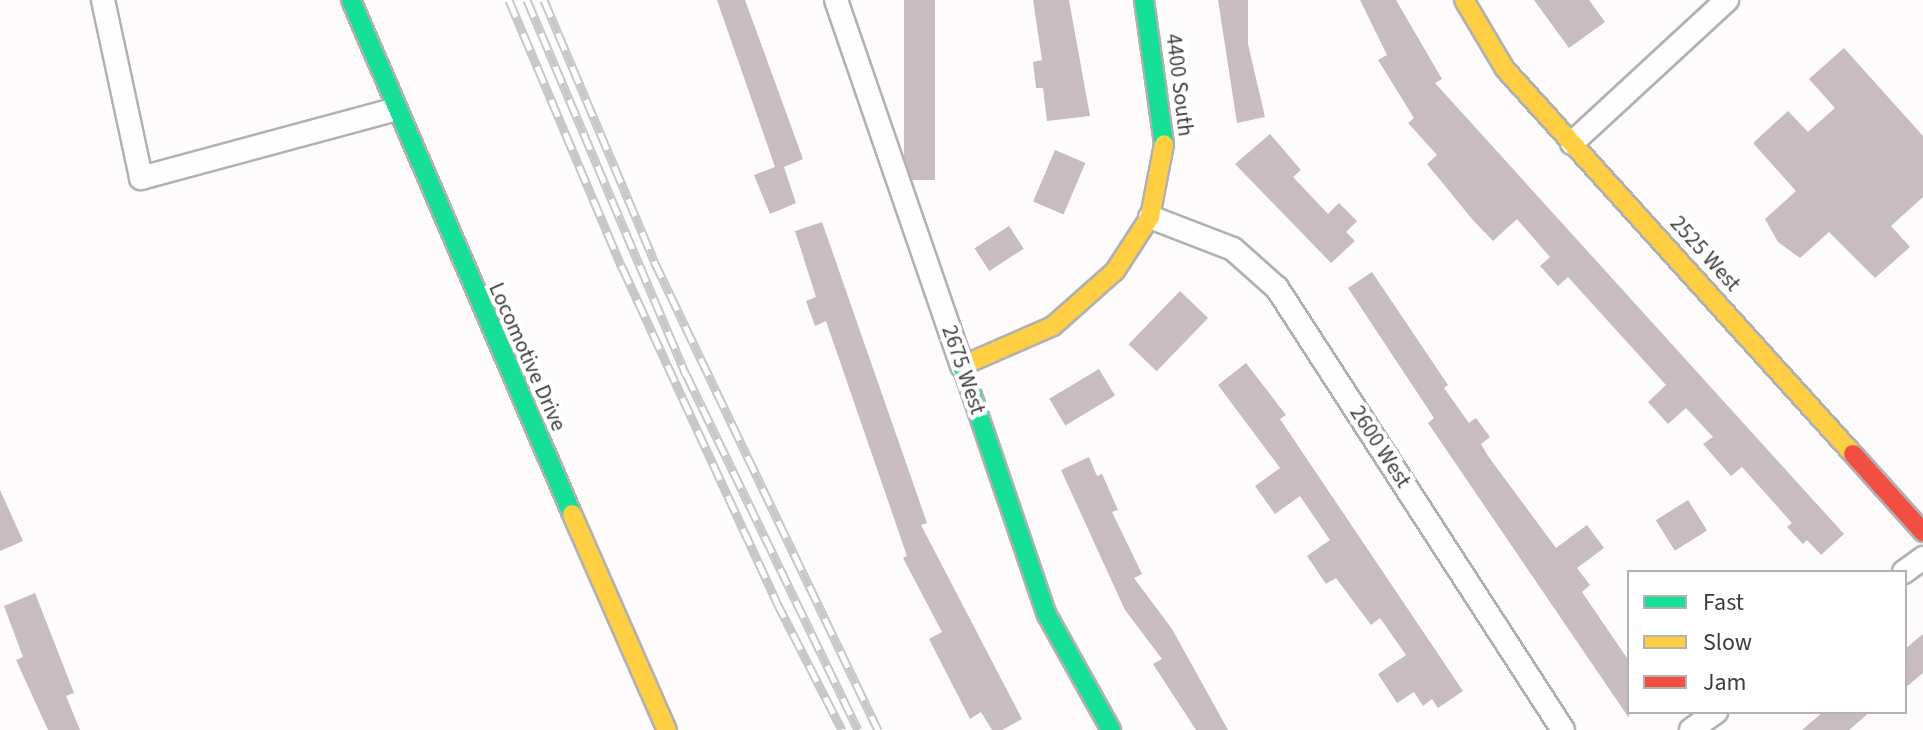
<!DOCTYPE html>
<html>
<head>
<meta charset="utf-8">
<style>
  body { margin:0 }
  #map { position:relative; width:1923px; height:730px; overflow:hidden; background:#fdfbfc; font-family:"Source Sans 3",sans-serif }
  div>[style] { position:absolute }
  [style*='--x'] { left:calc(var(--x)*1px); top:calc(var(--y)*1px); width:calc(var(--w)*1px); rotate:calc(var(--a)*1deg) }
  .building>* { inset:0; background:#c9bcc1; transform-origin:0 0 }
  .roads { filter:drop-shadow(2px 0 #b2b0b1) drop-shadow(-2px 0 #b2b0b1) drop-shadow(0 2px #b2b0b1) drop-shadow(0 -2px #b2b0b1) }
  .street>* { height:22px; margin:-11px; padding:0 11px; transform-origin:11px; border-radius:11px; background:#fffeff }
  .fast>* { height:18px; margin:-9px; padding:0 9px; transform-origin:9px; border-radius:9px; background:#16e098 }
  .slow>* { height:18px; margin:-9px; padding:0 9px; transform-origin:9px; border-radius:9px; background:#ffcf43 }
  .jam>* { height:18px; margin:-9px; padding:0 9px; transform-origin:9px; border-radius:9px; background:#f24e42 }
  .rail>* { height:9px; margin-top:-4.5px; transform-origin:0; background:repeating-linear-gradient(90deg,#fff 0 18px,#c9c8c8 0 36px); box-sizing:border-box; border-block:2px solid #c9c8c8 }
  span { translate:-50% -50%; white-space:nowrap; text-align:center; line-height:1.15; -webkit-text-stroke:8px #fff; paint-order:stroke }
  .street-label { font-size:22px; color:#403c3d }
  .legend { position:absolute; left:1627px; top:570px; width:280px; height:144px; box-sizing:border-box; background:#fff; border:2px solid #b3b1b1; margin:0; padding:10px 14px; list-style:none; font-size:24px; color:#403c3d }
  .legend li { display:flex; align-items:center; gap:16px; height:40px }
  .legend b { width:40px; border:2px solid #b3b1b1 }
</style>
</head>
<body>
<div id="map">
  <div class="building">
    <i style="clip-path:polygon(717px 0,745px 0,803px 159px,784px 167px,796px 203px,770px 214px,754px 175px,775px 167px)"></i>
    <i style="left:904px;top:0;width:31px;height:180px"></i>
    <i style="clip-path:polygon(1033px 0,1069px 0,1090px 116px,1047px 121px,1043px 88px,1036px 88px,1033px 62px,1042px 60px)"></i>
    <i style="clip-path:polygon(1218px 0,1248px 0,1248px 44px,1265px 117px,1237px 123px)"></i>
    <i style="clip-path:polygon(1360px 0,1396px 0,1442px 79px,1435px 83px,1844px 534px,1821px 555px,1807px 540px,1803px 544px,1787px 527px,1792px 523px,1742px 467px,1731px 476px,1703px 444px,1713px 437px,1686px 408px,1668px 424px,1648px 402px,1666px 385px,1568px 277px,1558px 286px,1540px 266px,1550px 257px,1517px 219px,1493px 241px,1472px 219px,1427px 164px,1437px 155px,1408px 123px,1414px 118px,1378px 60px,1387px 55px)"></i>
    <i style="clip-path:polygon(1534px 0,1589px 0,1605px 22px,1569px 48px)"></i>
    <i style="clip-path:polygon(1844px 48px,1923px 136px,1923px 197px,1891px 226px,1910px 247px,1875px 278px,1829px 232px,1800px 258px,1778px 242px,1765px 219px,1796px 191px,1753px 143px,1788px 111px,1808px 132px,1835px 108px,1809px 79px)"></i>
    <i style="clip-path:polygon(1270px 134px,1301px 170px,1293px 177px,1328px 214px,1339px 203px,1357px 221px,1346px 232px,1355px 241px,1331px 263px,1235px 164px)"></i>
    <i style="left:1055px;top:150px;width:33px;height:56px;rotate:23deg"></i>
    <i style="clip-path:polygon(822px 222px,927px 523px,921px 525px,1022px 719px,1002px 730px,992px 730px,981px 712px,970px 719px,929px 639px,942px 632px,903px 558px,907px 556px,826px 321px,815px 326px,806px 301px,816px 297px,795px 231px)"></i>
    <i style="left:1009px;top:226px;width:27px;height:41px;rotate:57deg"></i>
    <i style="clip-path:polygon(1372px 272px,1448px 385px,1444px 388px,1469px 423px,1476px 418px,1490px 437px,1481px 444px,1488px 456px,1556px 548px,1587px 525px,1604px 548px,1577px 568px,1590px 585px,1582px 592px,1629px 661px,1629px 718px,1428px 423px,1434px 418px,1348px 288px)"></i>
    <i style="left:1180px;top:291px;width:39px;height:74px;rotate:44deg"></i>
    <i style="clip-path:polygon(1246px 363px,1286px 415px,1280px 419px,1463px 691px,1438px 708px,1432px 699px,1423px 706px,1414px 692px,1397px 703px,1378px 674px,1406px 655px,1380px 618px,1371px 625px,1336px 578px,1326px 584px,1307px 556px,1330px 540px,1300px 496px,1275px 514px,1255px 486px,1280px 468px,1218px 385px)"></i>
    <i style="left:1099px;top:369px;width:31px;height:58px;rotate:59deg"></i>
    <i style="clip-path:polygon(1089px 457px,1097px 476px,1102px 474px,1118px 510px,1112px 512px,1142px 574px,1134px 578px,1172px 629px,1228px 730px,1196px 730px,1153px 664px,1162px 659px,1125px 610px,1061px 470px)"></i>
    <i style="clip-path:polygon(0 490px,23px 541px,0 551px)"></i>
    <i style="left:1688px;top:500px;width:36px;height:38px;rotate:58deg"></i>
    <i style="clip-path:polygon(35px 593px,74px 693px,66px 696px,80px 730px,48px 730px,16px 660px,23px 657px,4px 606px)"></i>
    <i style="clip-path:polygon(1923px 634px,1923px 673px,1905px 688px,1905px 649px)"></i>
    <i style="clip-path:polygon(1823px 712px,1870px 712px,1849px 730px,1802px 730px)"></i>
  </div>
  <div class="roads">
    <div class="street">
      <i style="--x:103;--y:0;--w:182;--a:77.9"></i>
      <i style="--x:141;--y:178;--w:261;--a:-15.1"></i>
      <i style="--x:836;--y:0;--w:387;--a:71"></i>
      <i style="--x:1572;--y:143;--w:211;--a:-42.7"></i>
      <i style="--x:1150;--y:217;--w:89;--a:21.1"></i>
      <i style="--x:1233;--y:249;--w:59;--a:41.6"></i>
      <i style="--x:1277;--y:288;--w:526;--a:57.09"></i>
      <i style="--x:1904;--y:572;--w:24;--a:-36"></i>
      <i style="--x:1691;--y:730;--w:31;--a:-36"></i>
    </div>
    <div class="fast">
      <i style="--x:351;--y:0;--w:559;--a:66.73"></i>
      <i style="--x:1144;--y:0;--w:145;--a:82.1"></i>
      <i style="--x:966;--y:364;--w:4;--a:153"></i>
      <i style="--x:962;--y:366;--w:263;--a:71.2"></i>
      <i style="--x:1047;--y:615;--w:132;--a:60.9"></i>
    </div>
    <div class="slow">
      <i style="--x:1464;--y:0;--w:80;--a:59.3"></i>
      <i style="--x:1505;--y:69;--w:519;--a:47.89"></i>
      <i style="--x:966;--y:364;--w:95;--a:-23.6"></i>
      <i style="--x:1053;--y:326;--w:83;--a:-41.6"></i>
      <i style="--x:1115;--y:271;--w:64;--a:-57.1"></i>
      <i style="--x:1150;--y:217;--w:74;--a:-79.1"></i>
      <i style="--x:572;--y:514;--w:236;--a:66.3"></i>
    </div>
    <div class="jam">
      <i style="--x:1853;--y:454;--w:105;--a:48.1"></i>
    </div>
  </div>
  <div class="rail">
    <i style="--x:509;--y:0;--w:290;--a:67.1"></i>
    <i style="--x:622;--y:267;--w:368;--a:65.2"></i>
    <i style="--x:776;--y:601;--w:145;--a:62.9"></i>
    <i style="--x:527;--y:0;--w:406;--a:67"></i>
    <i style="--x:686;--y:374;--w:395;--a:64.2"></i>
    <i style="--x:544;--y:0;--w:283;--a:67.1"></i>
    <i style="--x:654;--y:261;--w:520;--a:64.47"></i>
  </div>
  <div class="street-label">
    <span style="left:1179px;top:85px;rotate:83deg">4400 South</span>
    <span style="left:1705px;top:254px;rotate:48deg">2525 West</span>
    <span style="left:527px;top:357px;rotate:66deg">Locomotive Drive</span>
    <span style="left:963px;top:370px;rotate:71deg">2675 West</span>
    <span style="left:1380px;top:447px;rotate:57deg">2600 West</span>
  </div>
  <ul class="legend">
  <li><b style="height:10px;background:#16e098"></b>Fast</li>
  <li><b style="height:10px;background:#ffcf43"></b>Slow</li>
  <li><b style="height:10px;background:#f24e42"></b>Jam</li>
  </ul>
</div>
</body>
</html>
